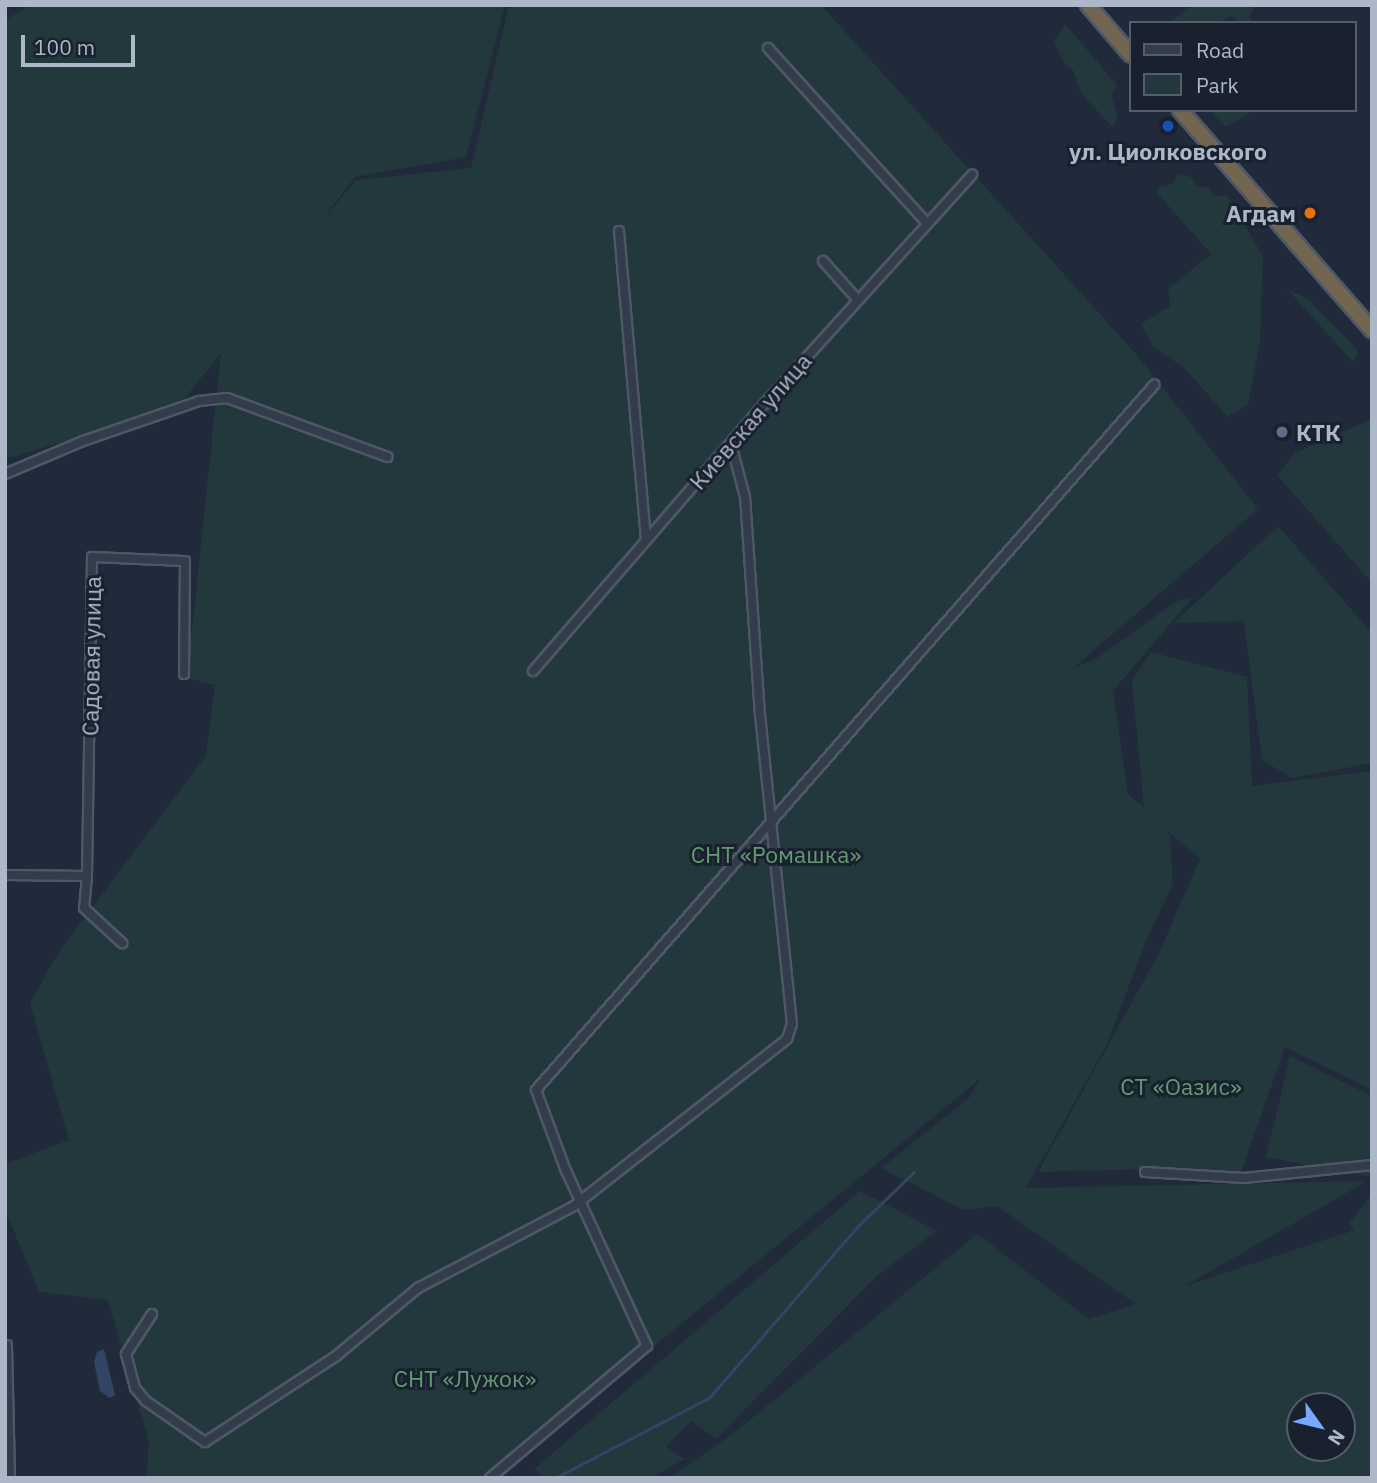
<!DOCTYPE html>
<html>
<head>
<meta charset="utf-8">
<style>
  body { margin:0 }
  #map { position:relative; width:1377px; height:1483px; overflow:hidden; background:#202a3b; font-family:"IBM Plex Sans",sans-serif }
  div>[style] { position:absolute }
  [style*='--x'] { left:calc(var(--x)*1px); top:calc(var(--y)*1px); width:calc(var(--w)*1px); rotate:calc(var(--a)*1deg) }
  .green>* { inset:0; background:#22383c }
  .water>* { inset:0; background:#324564 }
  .stream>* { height:2.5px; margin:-1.25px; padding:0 1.25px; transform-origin:1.25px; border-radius:1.25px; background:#324564 }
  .roads { filter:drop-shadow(2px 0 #4e5766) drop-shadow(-2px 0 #4e5766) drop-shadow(0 2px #4e5766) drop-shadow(0 -2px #4e5766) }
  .street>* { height:8px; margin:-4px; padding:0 4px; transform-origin:4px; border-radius:4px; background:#333c4b }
  .highway>* { height:14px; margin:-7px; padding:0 7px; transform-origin:7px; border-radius:7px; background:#726650 }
  .dots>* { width:19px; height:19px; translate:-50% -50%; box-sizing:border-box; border:4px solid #19212f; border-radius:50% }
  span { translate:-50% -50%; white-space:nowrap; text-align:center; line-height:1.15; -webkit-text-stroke:6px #19212f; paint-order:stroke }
  .poi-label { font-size:23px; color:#aeb7c7; font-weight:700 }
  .right { translate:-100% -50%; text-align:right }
  .left { translate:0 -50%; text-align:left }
  .street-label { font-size:23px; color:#aeb7c7 }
  .park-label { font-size:23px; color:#649a72 }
  .frame { position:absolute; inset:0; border:7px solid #aeb7c7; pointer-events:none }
  .legend { position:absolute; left:1129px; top:21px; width:228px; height:91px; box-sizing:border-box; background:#19212f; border:2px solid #555d6c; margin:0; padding:9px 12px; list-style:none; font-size:21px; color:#aeb7c7 }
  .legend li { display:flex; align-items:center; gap:14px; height:35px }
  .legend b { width:35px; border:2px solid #555d6c }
  .north { position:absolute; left:1286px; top:1392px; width:70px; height:70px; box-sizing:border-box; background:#19212f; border:2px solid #555d6c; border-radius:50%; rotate:124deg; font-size:19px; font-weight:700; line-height:28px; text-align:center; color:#aeb7c7 }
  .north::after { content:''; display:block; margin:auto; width:24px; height:32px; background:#7ba8ff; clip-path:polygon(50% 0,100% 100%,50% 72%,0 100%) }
  .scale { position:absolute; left:21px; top:35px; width:114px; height:32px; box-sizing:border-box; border:4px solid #aeb7c7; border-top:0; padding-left:9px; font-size:21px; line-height:24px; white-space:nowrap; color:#aeb7c7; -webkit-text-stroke:5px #19212f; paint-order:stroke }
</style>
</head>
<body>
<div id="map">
  <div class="green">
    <i style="clip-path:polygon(evenodd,31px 5px,505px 5px,466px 157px,355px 177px,315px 229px,356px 180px,471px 168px,509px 5px,821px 5px,1136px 354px,1258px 509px,1073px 668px,1096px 659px,1177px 601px,1192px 598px,1113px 691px,1128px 794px,1144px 808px,1132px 681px,1151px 652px,1247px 677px,1252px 786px,1372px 771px,1372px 1090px,1285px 1047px,1240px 1175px,1152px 1169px,1038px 1172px,1158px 955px,1200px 859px,1163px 827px,1170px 835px,1173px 884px,1148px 936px,1106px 1046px,1026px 1188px,1367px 1181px,1185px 1286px,1355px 1230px,1349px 1224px,1372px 1194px,1372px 1478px,669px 1478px,734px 1433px,977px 1234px,1089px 1319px,1136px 1304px,997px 1206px,964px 1210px,881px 1168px,969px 1098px,980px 1079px,592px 1397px,500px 1478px,146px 1478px,149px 1442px,108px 1300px,39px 1292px,6px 1212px,5px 1164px,69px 1140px,30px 1003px,57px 955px,206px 756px,215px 685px,187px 678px,221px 353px,177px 408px,5px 459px,5px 20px,31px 5px,1300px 1406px,1342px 1406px,1342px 1448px,1300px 1448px,1300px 1406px)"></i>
    <i style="clip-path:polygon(1191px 5px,1255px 5px,1249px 17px,1255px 23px,1239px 23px,1231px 15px,1221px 23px,1170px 23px)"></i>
    <i style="clip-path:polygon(1065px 24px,1117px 85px,1111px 95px,1118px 117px,1113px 128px,1081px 93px,1073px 70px,1064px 63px,1054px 42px)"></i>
    <i style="clip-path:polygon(1210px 110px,1255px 110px,1225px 127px)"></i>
    <i style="clip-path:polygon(1179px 174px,1191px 177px,1197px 187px,1207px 187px,1215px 196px,1227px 195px,1263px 256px,1260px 341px,1248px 404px,1228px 417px,1183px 367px,1153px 347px,1141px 324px,1170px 306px,1168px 289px,1211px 254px,1158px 194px,1157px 188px,1173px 184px)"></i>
    <i style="clip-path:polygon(1287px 289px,1308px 299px,1350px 342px,1358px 351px,1353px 362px)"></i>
    <i style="clip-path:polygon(1372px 419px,1372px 583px,1277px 475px,1295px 453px)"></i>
    <i style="clip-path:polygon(1278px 526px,1372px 633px,1372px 763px,1292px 778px,1262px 760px,1244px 621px,1174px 623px)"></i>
    <i style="clip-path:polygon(1290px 1056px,1372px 1096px,1372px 1177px,1266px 1157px)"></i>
    <i style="clip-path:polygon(860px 1191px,937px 1231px,879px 1274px,716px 1439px,691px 1421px,666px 1447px,685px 1459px,650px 1478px,546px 1478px,534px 1469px)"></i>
  </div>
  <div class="water">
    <i style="clip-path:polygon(104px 1349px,115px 1395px,110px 1398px,100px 1391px,94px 1362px,97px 1352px)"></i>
  </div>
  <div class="stream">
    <i style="--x:555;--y:1478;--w:174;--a:-27.5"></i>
    <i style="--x:709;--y:1398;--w:229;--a:-49.1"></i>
    <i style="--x:859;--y:1225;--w:76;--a:-43.9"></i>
  </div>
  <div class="roads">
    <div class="street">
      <i style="--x:768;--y:48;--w:235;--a:47.8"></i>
      <i style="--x:619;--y:231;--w:309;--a:85"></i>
      <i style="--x:823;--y:261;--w:51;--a:48.2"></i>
      <i style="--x:5;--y:474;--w:85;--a:-22.9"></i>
      <i style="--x:83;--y:441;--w:123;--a:-19"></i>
      <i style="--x:199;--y:401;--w:28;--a:-6"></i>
      <i style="--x:227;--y:398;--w:171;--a:20.2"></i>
      <i style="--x:533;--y:671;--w:356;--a:-49.1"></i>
      <i style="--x:766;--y:402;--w:307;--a:-47.8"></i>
      <i style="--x:5;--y:875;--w:82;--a:0.7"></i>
      <i style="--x:87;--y:876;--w:32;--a:95"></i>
      <i style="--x:84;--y:908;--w:52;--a:42.6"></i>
      <i style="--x:87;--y:876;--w:319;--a:-89.1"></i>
      <i style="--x:92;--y:557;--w:93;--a:2.5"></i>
      <i style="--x:185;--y:561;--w:113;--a:90.5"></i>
      <i style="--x:1145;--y:1172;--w:99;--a:3.5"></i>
      <i style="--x:1244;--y:1178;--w:129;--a:-5.8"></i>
      <i style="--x:152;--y:1314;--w:48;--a:123"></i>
      <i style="--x:126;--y:1354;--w:35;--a:75"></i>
      <i style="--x:135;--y:1388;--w:17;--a:50"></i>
      <i style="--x:146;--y:1401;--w:72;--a:34.8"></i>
      <i style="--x:205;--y:1442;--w:157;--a:-33.3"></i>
      <i style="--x:336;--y:1356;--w:107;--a:-39.7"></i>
      <i style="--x:418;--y:1288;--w:176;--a:-27.7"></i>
      <i style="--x:574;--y:1206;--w:271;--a:-38.1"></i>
      <i style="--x:787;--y:1039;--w:16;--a:-72"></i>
      <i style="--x:792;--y:1024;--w:310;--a:-95.9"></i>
      <i style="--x:760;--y:716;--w:220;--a:-93.9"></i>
      <i style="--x:745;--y:497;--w:55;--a:-104.8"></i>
      <i style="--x:7;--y:1345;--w:133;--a:88.7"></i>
      <i style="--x:490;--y:1478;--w:205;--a:-40.1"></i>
      <i style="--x:647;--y:1346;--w:193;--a:-114.8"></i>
      <i style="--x:566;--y:1171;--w:86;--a:-110.3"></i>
      <i style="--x:536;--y:1090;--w:938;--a:-48.76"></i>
    </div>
    <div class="highway">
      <i style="--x:1088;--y:5;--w:65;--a:49.4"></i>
      <i style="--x:1180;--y:110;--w:292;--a:48.9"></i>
    </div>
  </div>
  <div class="dots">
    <i style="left:1168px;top:126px;background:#1a4fb4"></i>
    <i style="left:1310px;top:213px;background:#e8710a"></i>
    <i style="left:1282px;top:432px;background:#5c6f8a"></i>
  </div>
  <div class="poi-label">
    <span style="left:1168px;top:151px">ул. Циолковского</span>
    <span class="right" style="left:1296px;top:213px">Агдам</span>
    <span class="left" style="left:1296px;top:432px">КТК</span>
  </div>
  <div class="street-label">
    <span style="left:750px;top:421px;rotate:-49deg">Киевская улица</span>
    <span style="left:91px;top:656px;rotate:-89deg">Садовая улица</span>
  </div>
  <div class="park-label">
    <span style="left:776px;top:854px">СНТ «Ромашка»</span>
    <span style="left:1181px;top:1086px">СТ «Оазис»</span>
    <span style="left:465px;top:1378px">СНТ «Лужок»</span>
  </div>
  <div class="frame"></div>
  <ul class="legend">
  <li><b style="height:9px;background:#333c4b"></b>Road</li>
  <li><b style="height:19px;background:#22383c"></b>Park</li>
  </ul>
  <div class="north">N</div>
  <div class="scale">100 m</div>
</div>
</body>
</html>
